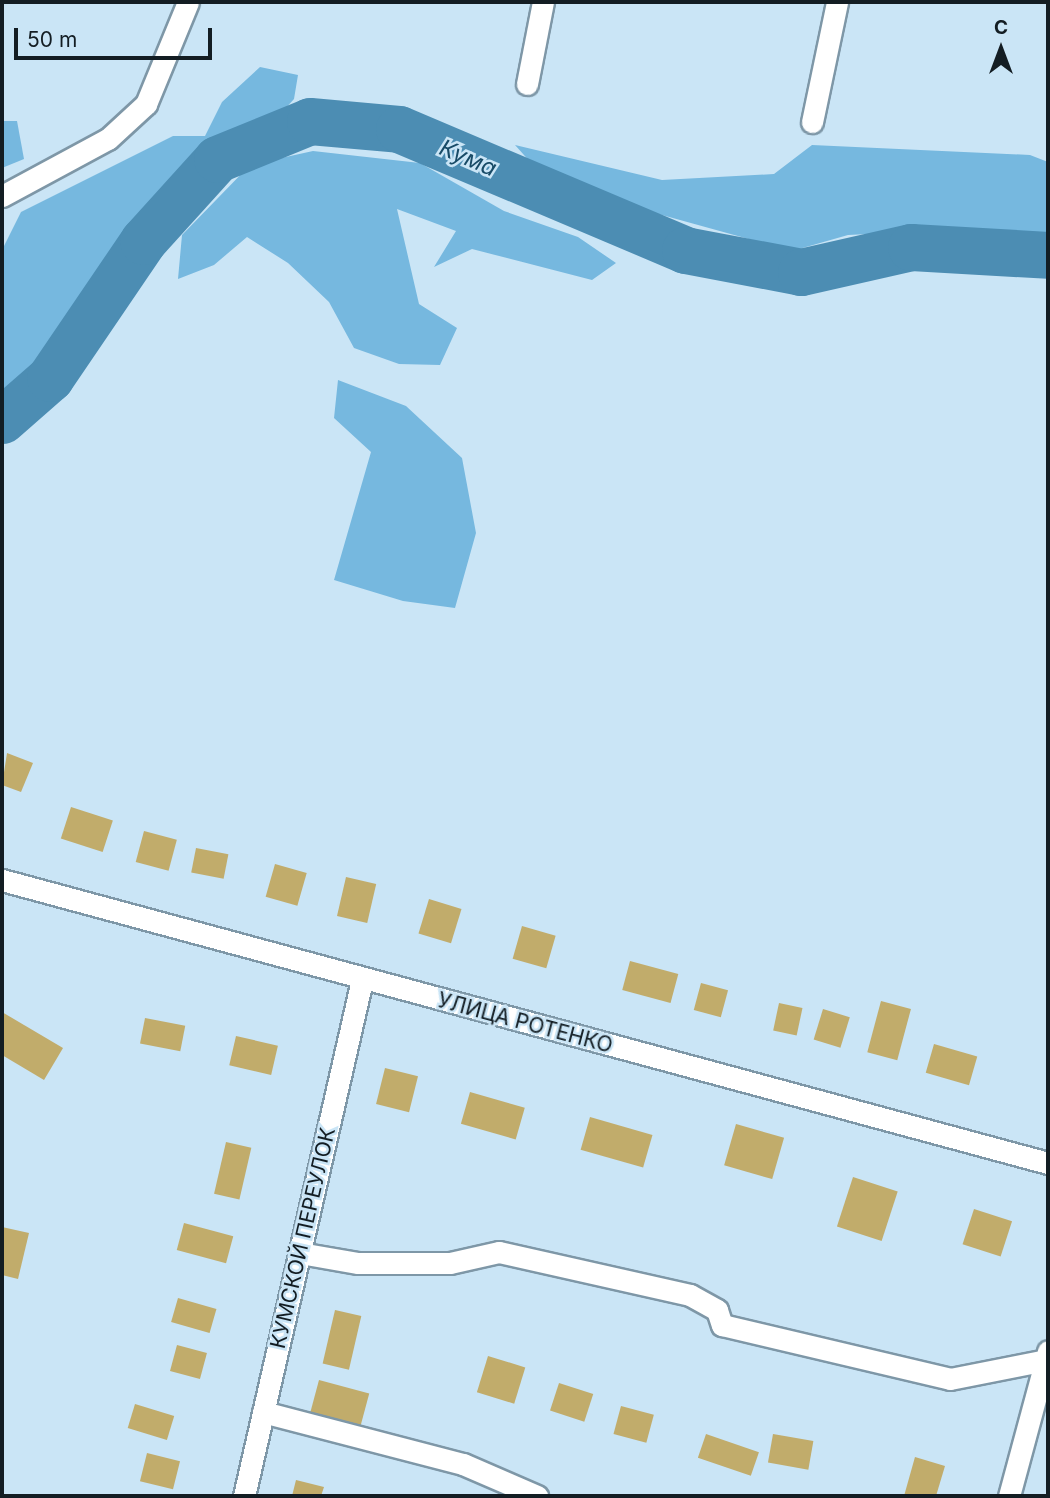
<!DOCTYPE html>
<html>
<head>
<meta charset="utf-8">
<style>
  body { margin:0 }
  #map { position:relative; width:1050px; height:1498px; overflow:hidden; background:#cae5f6; font-family:Inter,sans-serif }
  div>[style] { position:absolute }
  [style*='--x'] { left:calc(var(--x)*1px); top:calc(var(--y)*1px); width:calc(var(--w)*1px); rotate:calc(var(--a)*1deg) }
  .forest>* { inset:0; background:#76b8df }
  .river>* { height:47px; margin:-23.5px; padding:0 23.5px; transform-origin:23.5px; border-radius:23.5px; background:#4c8db3 }
  .building>* { inset:0; background:#c1ac6b; transform-origin:0 0 }
  .roads { filter:drop-shadow(2px 0 #7e97a7) drop-shadow(-2px 0 #7e97a7) drop-shadow(0 2px #7e97a7) drop-shadow(0 -2px #7e97a7) }
  .minor>* { height:21px; margin:-10.5px; padding:0 10.5px; transform-origin:10.5px; border-radius:10.5px; background:#fff }
  span { translate:-50% -50%; white-space:nowrap; text-align:center; line-height:1.15; -webkit-text-stroke:5px #cae5f6; paint-order:stroke }
  .street-label { font-size:21px; color:#131d23 }
  .water-label { font-size:23px; color:#184b67; font-style:italic }
  .frame { position:absolute; inset:0; border:4px solid #131d23; pointer-events:none }
  .north { position:absolute; left:966px; top:14px; width:70px; height:70px; -webkit-text-stroke:5px #cae5f6; paint-order:stroke; rotate:0deg; font-size:19px; font-weight:700; line-height:28px; text-align:center; color:#131d23 }
  .north::after { content:''; display:block; margin:auto; width:24px; height:32px; background:#131d23; clip-path:polygon(50% 0,100% 100%,50% 72%,0 100%) }
  .scale { position:absolute; left:14px; top:28px; width:198px; height:32px; box-sizing:border-box; border:4px solid #131d23; border-top:0; padding-left:9px; font-size:21px; line-height:24px; white-space:nowrap; color:#131d23; -webkit-text-stroke:5px #cae5f6; paint-order:stroke }
</style>
</head>
<body>
<div id="map">
  <div class="forest">
    <i style="clip-path:polygon(260px 67px,298px 75px,294px 99px,272px 123px,208px 152px,156px 207px,46px 368px,2px 407px,2px 250px,21px 212px,173px 136px,205px 136px,222px 102px)"></i>
    <i style="clip-path:polygon(2px 121px,17px 121px,24px 159px,2px 168px)"></i>
    <i style="clip-path:polygon(515px 145px,662px 180px,774px 174px,812px 145px,1030px 155px,1048px 162px,1048px 240px,929px 231px,848px 235px,792px 251px,550px 184px)"></i>
    <i style="clip-path:polygon(313px 151px,420px 163px,504px 211px,578px 237px,616px 263px,592px 280px,472px 249px,434px 267px,456px 231px,397px 209px,419px 304px,457px 328px,440px 365px,399px 364px,354px 348px,329px 302px,288px 263px,247px 237px,214px 265px,178px 279px,182px 235px,250px 165px)"></i>
    <i style="clip-path:polygon(338px 380px,406px 406px,462px 458px,476px 533px,455px 608px,403px 601px,334px 580px,371px 452px,334px 418px)"></i>
  </div>
  <div class="river">
    <i style="--x:2;--y:420;--w:64;--a:-41.2"></i>
    <i style="--x:50;--y:378;--w:166;--a:-55.8"></i>
    <i style="--x:143;--y:241;--w:110;--a:-47.9"></i>
    <i style="--x:217;--y:159;--w:100;--a:-22.2"></i>
    <i style="--x:310;--y:121;--w:89;--a:5.1"></i>
    <i style="--x:399;--y:129;--w:311;--a:22.9"></i>
    <i style="--x:685;--y:250;--w:118;--a:10.7"></i>
    <i style="--x:801;--y:272;--w:113;--a:-12.8"></i>
    <i style="--x:911;--y:247;--w:137;--a:3.3"></i>
  </div>
  <div class="building">
    <i style="clip-path:polygon(7px 753px,33px 763px,21px 792px,2px 785px)"></i>
    <i style="left:71px;top:807px;width:44px;height:33px;rotate:18deg"></i>
    <i style="left:144px;top:831px;width:34px;height:32px;rotate:15deg"></i>
    <i style="left:196px;top:848px;width:33px;height:25px;rotate:11deg"></i>
    <i style="left:275px;top:864px;width:33px;height:34px;rotate:16deg"></i>
    <i style="left:346px;top:877px;width:31px;height:40px;rotate:13deg"></i>
    <i style="left:429px;top:899px;width:34px;height:36px;rotate:17deg"></i>
    <i style="left:522px;top:926px;width:35px;height:34px;rotate:16deg"></i>
    <i style="left:630px;top:961px;width:50px;height:30px;rotate:15deg"></i>
    <i style="left:701px;top:983px;width:28px;height:28px;rotate:15deg"></i>
    <i style="left:881px;top:1001px;width:31px;height:53px;rotate:15deg"></i>
    <i style="left:779px;top:1003px;width:24px;height:28px;rotate:12deg"></i>
    <i style="left:823px;top:1009px;width:28px;height:32px;rotate:17deg"></i>
    <i style="clip-path:polygon(2px 1012px,63px 1048px,44px 1080px,2px 1055px)"></i>
    <i style="left:145px;top:1018px;width:41px;height:26px;rotate:11deg"></i>
    <i style="left:236px;top:1036px;width:43px;height:30px;rotate:13deg"></i>
    <i style="left:934px;top:1044px;width:45px;height:30px;rotate:16deg"></i>
    <i style="left:385px;top:1068px;width:34px;height:37px;rotate:14deg"></i>
    <i style="left:470px;top:1092px;width:57px;height:33px;rotate:16deg"></i>
    <i style="left:590px;top:1117px;width:65px;height:34px;rotate:16deg"></i>
    <i style="left:736px;top:1124px;width:50px;height:43px;rotate:16deg"></i>
    <i style="left:226px;top:1142px;width:26px;height:53px;rotate:13deg"></i>
    <i style="left:853px;top:1177px;width:47px;height:52px;rotate:18deg"></i>
    <i style="left:974px;top:1209px;width:40px;height:37px;rotate:18deg"></i>
    <i style="left:184px;top:1223px;width:51px;height:28px;rotate:15deg"></i>
    <i style="clip-path:polygon(2px 1227px,29px 1233px,18px 1279px,2px 1275px)"></i>
    <i style="left:178px;top:1298px;width:40px;height:25px;rotate:16deg"></i>
    <i style="left:335px;top:1310px;width:27px;height:55px;rotate:13deg"></i>
    <i style="left:177px;top:1345px;width:31px;height:27px;rotate:15deg"></i>
    <i style="left:488px;top:1356px;width:39px;height:38px;rotate:17deg"></i>
    <i style="left:319px;top:1380px;width:52px;height:37px;rotate:15deg"></i>
    <i style="left:559px;top:1383px;width:36px;height:29px;rotate:18deg"></i>
    <i style="left:135px;top:1404px;width:41px;height:25px;rotate:17deg"></i>
    <i style="left:621px;top:1406px;width:34px;height:29px;rotate:15deg"></i>
    <i style="left:706px;top:1434px;width:56px;height:25px;rotate:19deg"></i>
    <i style="left:773px;top:1434px;width:41px;height:29px;rotate:10deg"></i>
    <i style="left:147px;top:1453px;width:34px;height:29px;rotate:14deg"></i>
    <i style="clip-path:polygon(915px 1457px,945px 1466px,936px 1496px,904px 1496px)"></i>
    <i style="clip-path:polygon(296px 1480px,324px 1487px,321px 1496px,292px 1496px)"></i>
  </div>
  <div class="roads">
    <div class="minor">
      <i style="--x:527;--y:84;--w:84;--a:-79"></i>
      <i style="--x:812;--y:122;--w:123;--a:-78.2"></i>
      <i style="--x:2;--y:196;--w:120;--a:-28.3"></i>
      <i style="--x:108;--y:139;--w:52;--a:-42.6"></i>
      <i style="--x:146;--y:104;--w:110;--a:-67.6"></i>
      <i style="--x:2;--y:880;--w:1084;--a:15.14"></i>
      <i style="--x:300;--y:1253;--w:59;--a:9.8"></i>
      <i style="--x:358;--y:1263;--w:92;--a:0"></i>
      <i style="--x:450;--y:1263;--w:50;--a:-12.7"></i>
      <i style="--x:499;--y:1252;--w:196;--a:12.7"></i>
      <i style="--x:690;--y:1295;--w:31;--a:29"></i>
      <i style="--x:717;--y:1310;--w:16;--a:72"></i>
      <i style="--x:722;--y:1325;--w:234;--a:13.3"></i>
      <i style="--x:950;--y:1379;--w:98;--a:-11.2"></i>
      <i style="--x:263;--y:1412;--w:207;--a:14.6"></i>
      <i style="--x:463;--y:1464;--w:81;--a:23.4"></i>
      <i style="--x:244;--y:1496;--w:529;--a:-77.12"></i>
      <i style="--x:1009;--y:1496;--w:150;--a:-74.9"></i>
    </div>
  </div>
  <div class="street-label">
    <span style="left:525px;top:1023px;rotate:15deg">УЛИЦА РОТЕНКО</span>
    <span style="left:303px;top:1238px;rotate:-77deg">КУМСКОЙ ПЕРЕУЛОК</span>
  </div>
  <div class="water-label">
    <span style="left:468px;top:158px;rotate:23deg">Кума</span>
  </div>
  <div class="frame"></div>
  <div class="north">С</div>
  <div class="scale">50 m</div>
</div>
</body>
</html>
